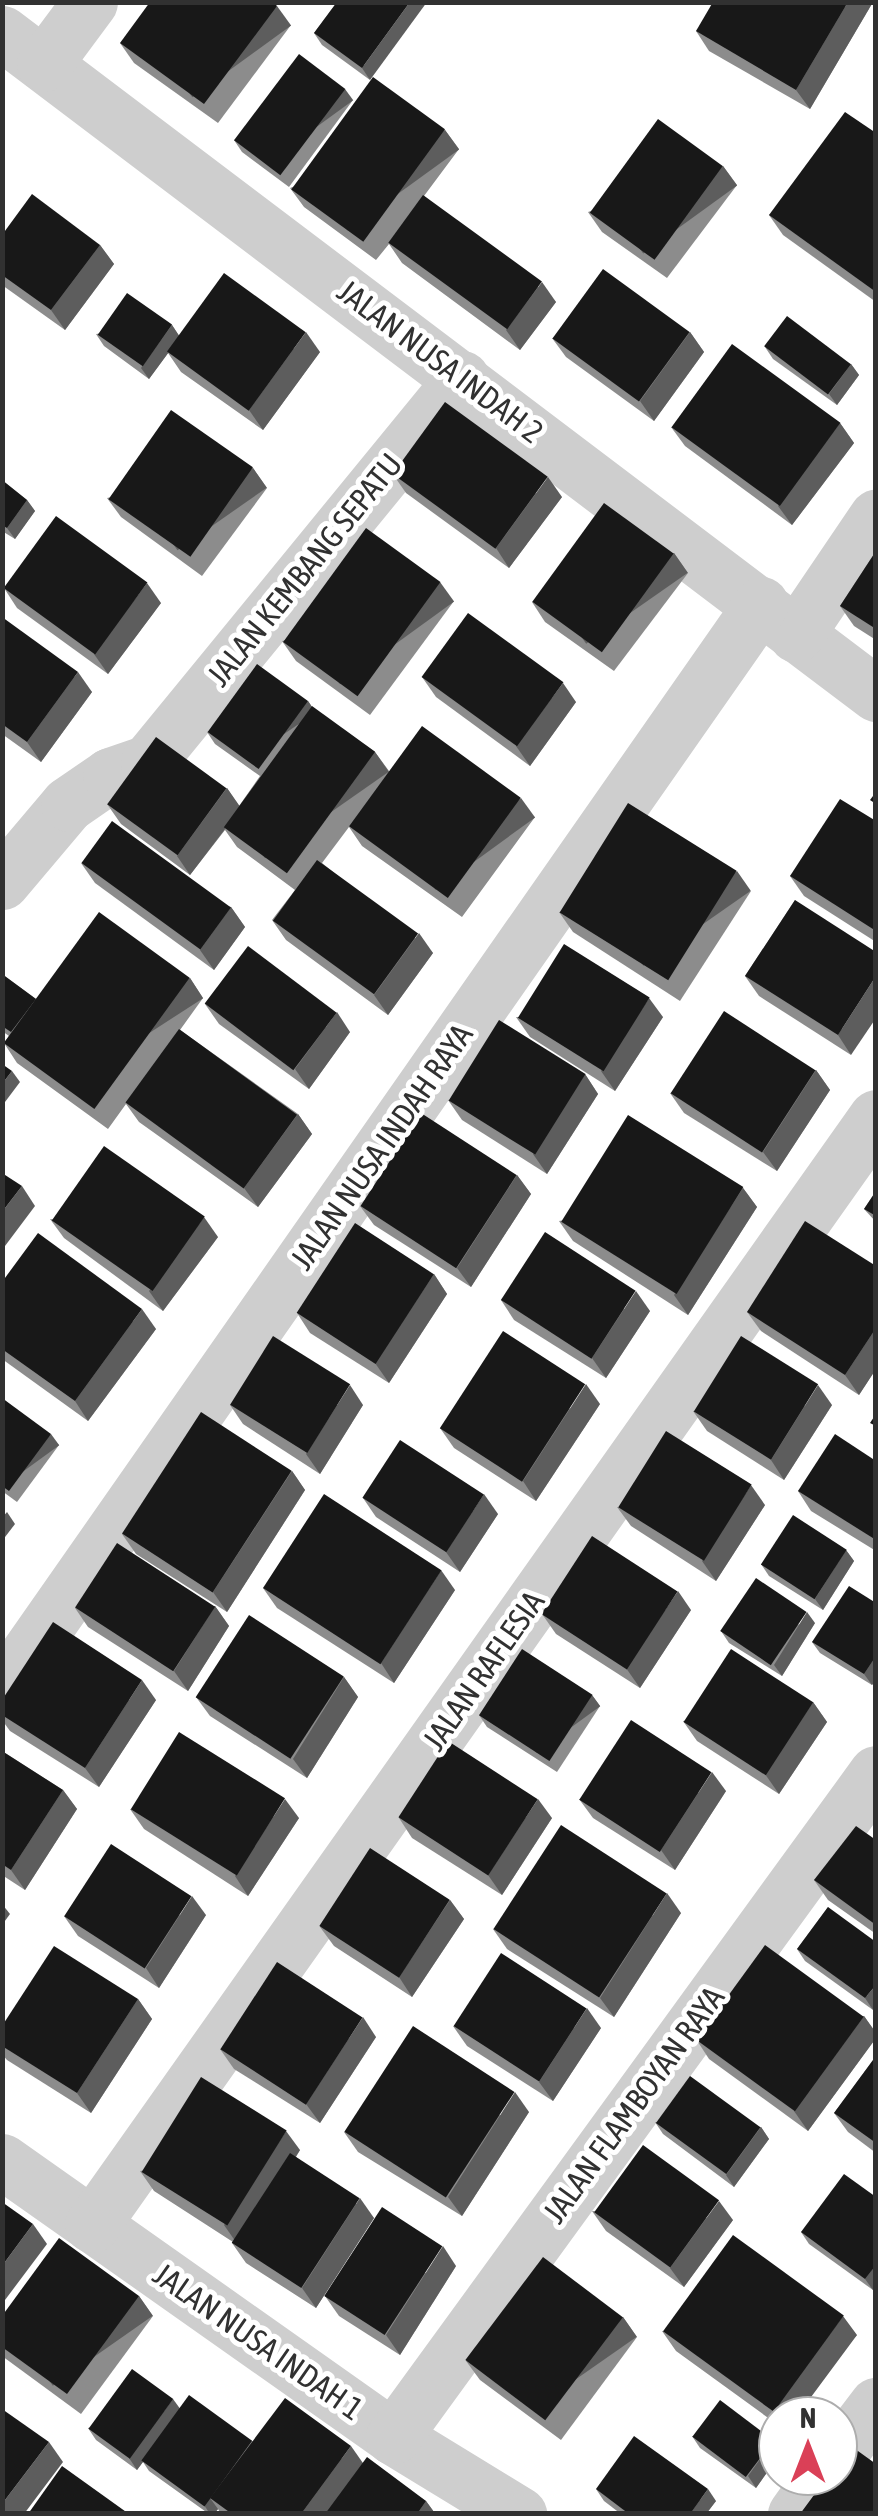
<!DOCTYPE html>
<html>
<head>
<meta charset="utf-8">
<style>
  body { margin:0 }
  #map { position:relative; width:878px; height:2516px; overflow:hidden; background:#fff; font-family:"Asap Condensed",sans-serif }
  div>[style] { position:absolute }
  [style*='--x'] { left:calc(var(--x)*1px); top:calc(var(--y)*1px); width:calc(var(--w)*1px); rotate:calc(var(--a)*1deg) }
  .street>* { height:55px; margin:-27.5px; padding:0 27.5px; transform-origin:27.5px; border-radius:27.5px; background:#cecece }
  .wall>* { inset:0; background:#8c8c8c }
  .shaded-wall>* { inset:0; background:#5d5d5d; transform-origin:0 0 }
  .building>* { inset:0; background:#181818; transform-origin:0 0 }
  span { translate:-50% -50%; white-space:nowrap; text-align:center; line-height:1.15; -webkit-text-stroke:10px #fff; paint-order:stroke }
  .street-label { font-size:32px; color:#313131 }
  .frame { position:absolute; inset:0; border:5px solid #313131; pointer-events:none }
  .north { position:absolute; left:758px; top:2396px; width:100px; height:100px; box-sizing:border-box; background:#fff; border:2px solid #adadad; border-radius:50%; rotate:0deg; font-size:28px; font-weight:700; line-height:40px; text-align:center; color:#313131 }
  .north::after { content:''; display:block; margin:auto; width:35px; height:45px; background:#da4057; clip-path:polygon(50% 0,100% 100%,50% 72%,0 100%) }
</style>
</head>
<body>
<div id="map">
  <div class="street">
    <i style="--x:2;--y:33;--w:1096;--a:37.1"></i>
    <i style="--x:44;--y:64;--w:77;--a:-53.4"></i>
    <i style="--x:796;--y:635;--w:143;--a:-55.9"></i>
    <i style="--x:2;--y:882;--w:102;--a:-49.8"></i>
    <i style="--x:68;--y:804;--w:51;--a:-34.6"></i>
    <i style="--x:110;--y:775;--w:40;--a:-18.9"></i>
    <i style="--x:148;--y:762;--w:496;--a:-50.7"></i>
    <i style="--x:2;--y:1690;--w:1325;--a:-55.05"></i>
    <i style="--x:2;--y:2161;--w:479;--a:35.2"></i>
    <i style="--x:393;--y:2437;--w:148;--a:31.4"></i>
    <i style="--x:92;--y:2225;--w:1357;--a:-54.72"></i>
    <i style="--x:393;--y:2437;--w:821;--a:-53.97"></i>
    <i style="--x:838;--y:2455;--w:63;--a:-52.8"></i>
    <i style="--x:795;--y:2514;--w:47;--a:-54.6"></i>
  </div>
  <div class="wall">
    <i style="clip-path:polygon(337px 2px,370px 80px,322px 45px,314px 33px)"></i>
    <i style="clip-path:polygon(873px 2px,810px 109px,709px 51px,696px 31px)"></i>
    <i style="clip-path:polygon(291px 25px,218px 123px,134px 63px,120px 43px)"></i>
    <i style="clip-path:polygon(353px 100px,289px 187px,242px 152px,234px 140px)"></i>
    <i style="clip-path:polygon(445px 130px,459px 149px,424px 196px,556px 302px,520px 350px,402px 263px,389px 244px,376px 260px,304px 207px,290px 188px)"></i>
    <i style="clip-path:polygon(876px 133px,876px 302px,783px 235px,769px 215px)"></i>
    <i style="clip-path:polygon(723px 166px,737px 185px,667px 278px,602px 232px,588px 212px)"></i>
    <i style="clip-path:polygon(2px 235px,100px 245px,114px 264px,65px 330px,2px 285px)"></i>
    <i style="clip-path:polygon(172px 325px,179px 336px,320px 352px,263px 430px,181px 372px,168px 353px,149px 379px,104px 346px,96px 334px)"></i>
    <i style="clip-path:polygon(690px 332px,704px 352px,654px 421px,566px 357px,552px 338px)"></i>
    <i style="clip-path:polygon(765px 347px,851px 364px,859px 375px,837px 405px,773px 359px)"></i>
    <i style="clip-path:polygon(840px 423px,854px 443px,792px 525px,685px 446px,671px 427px)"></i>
    <i style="clip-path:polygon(253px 468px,267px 488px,202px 576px,121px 517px,107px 498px)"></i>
    <i style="clip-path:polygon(392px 473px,562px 497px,509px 568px,406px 493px)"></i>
    <i style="clip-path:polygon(2px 480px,27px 500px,35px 511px,15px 539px,2px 531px)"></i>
    <i style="clip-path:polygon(876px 551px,876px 640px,854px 626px,840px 606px)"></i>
    <i style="clip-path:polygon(674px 553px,688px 573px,614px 671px,545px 622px,532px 602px)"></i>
    <i style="clip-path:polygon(4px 588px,161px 603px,108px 674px,17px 608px)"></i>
    <i style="clip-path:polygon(454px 601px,370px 715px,296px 661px,282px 641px)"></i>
    <i style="clip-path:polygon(2px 617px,92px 692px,41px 762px,2px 734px)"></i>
    <i style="clip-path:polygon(422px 677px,576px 702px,530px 766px,436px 697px)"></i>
    <i style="clip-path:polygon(308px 701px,312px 707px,375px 752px,389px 771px,535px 817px,462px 917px,362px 846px,349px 827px,322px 863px,433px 953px,388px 1015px,286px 940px,272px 920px,295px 890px,237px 847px,225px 830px,190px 875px,121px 824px,107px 804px,227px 788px,239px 806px,260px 776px,215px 744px,207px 732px)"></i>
    <i style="clip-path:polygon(876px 821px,876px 942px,804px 896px,790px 876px)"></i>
    <i style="clip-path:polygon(81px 863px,231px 907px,245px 927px,214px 970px,95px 883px)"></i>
    <i style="clip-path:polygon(751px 891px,680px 1001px,573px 932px,559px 912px)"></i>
    <i style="clip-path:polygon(795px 900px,851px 1055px,759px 996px,745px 976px)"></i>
    <i style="clip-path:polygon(2px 974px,36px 999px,190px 978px,203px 998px,180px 1030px,298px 1114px,312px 1134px,258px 1207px,139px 1122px,126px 1104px,108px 1129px,17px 1063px,4px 1043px,9px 1036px,2px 1031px)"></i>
    <i style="clip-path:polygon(205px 1004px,350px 1032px,309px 1089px,219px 1024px)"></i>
    <i style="clip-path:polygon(516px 1017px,663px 1017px,615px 1091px,530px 1037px)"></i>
    <i style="clip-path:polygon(816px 1070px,830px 1090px,777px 1171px,684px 1113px,670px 1093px)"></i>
    <i style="clip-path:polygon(585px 1074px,598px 1094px,547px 1174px,462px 1120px,448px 1100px)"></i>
    <i style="clip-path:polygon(517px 1175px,531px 1194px,471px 1287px,374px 1225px,360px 1206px)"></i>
    <i style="clip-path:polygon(743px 1188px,757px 1207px,688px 1315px,573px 1241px,559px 1221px)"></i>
    <i style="clip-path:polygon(876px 1191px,876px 1222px,864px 1209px)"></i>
    <i style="clip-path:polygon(50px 1219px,218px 1237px,163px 1311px,64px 1238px)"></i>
    <i style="clip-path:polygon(876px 1266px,876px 1369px,859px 1395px,761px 1331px,747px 1312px)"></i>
    <i style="clip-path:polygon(434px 1274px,447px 1294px,389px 1383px,310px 1333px,297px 1313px)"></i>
    <i style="clip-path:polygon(2px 1282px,156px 1329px,88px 1421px,2px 1359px)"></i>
    <i style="clip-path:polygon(501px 1300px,650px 1311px,606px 1378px,514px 1320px)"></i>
    <i style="clip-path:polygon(2px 1398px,59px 1445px,17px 1502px,2px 1491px)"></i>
    <i style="clip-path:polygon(600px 1404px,536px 1501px,454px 1448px,440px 1428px)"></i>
    <i style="clip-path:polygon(230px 1405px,363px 1405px,320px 1474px,243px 1424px)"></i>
    <i style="clip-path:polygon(832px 1405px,784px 1480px,707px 1431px,693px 1411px)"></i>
    <i style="clip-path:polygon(876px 1461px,876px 1551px,811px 1511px,798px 1491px)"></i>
    <i style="clip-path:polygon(292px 1471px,305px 1490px,227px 1612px,136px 1554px,122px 1534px)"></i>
    <i style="clip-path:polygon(363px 1498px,498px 1514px,460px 1572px,376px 1517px)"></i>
    <i style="clip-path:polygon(765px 1505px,716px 1581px,631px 1526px,617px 1507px)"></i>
    <i style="clip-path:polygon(846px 1550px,854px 1561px,823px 1610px,769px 1576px,761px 1564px)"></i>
    <i style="clip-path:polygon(263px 1588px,455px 1590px,394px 1683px,277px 1608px)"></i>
    <i style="clip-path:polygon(876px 1603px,876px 1680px,872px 1685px,820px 1653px,812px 1642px)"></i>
    <i style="clip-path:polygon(215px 1606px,229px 1626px,188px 1691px,88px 1627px,75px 1608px)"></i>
    <i style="clip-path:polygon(691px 1610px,640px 1688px,556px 1634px,542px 1614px)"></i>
    <i style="clip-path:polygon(815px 1623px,782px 1676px,729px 1643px,721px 1631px)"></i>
    <i style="clip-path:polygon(344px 1677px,358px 1697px,307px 1778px,210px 1716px,196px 1697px)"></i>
    <i style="clip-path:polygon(592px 1695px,600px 1706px,557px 1772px,487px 1727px,479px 1715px)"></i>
    <i style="clip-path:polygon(2px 1700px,156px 1700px,99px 1787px,10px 1731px,2px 1720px)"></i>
    <i style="clip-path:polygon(813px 1702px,827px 1722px,779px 1794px,697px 1741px,683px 1721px)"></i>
    <i style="clip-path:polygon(2px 1751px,63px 1790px,77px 1809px,25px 1890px,2px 1875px)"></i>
    <i style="clip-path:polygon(726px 1791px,675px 1870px,593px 1818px,579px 1799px)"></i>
    <i style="clip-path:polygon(130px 1809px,299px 1818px,248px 1896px,144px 1829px)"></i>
    <i style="clip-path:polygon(399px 1818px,552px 1818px,502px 1895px,412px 1838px)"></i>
    <i style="clip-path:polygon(876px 1840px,876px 1934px,828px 1900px,814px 1880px)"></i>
    <i style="clip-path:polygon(450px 1900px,464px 1919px,412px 1997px,334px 1946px,320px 1927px)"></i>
    <i style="clip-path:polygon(828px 1907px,873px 2010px,805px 1961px,797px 1949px)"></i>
    <i style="clip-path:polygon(681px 1913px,614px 2017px,507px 1949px,493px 1929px)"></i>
    <i style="clip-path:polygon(206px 1915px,159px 1988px,78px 1936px,64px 1916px)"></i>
    <i style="clip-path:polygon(138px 1999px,152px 2019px,91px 2113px,7px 2060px,2px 2054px,2px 2026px)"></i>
    <i style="clip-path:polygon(864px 2016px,876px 2033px,876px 2038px,808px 2131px,709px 2059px,696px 2039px)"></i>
    <i style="clip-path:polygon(453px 2026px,601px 2028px,553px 2101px,467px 2046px)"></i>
    <i style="clip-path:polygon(376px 2037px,320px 2123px,234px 2069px,220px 2049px)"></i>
    <i style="clip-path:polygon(876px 2056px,876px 2153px,848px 2132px,834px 2113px)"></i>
    <i style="clip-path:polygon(529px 2112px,462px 2216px,358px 2152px,344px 2132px)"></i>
    <i style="clip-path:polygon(655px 2122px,761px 2127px,769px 2139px,734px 2187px,663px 2134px)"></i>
    <i style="clip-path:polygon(300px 2150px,296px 2157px,374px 2218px,316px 2308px,246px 2263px,232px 2243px,233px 2242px,154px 2191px,140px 2171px)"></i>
    <i style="clip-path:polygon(876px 2197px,876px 2287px,873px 2290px,809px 2244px,801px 2232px)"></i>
    <i style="clip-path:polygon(592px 2211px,733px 2220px,684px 2287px,606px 2231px)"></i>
    <i style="clip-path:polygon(456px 2266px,400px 2355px,339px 2316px,325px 2296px)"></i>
    <i style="clip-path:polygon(139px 2296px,153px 2316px,81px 2414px,2px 2356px,2px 2316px)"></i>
    <i style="clip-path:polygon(623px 2317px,637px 2337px,561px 2440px,480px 2380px,466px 2361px)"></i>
    <i style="clip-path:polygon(662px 2331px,857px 2335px,778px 2416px,778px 2425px,676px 2351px)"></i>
    <i style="clip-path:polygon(179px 2408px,252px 2441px,363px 2463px,426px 2501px,434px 2512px,221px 2514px,218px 2509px,214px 2514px,209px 2514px,149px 2471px,143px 2462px,137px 2470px,96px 2440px,88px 2428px)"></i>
    <i style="clip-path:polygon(692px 2436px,774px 2440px,778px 2446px,778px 2457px,756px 2488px,700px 2448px)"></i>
    <i style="clip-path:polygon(596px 2489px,716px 2501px,706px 2514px,621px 2514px,604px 2501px)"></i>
  </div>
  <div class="shaded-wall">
    <i style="clip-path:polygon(410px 2px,427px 2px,370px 80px,362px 68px)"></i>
    <i style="clip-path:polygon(848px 2px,873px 2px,810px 109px,796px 90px)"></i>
    <i style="left:277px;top:6px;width:24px;height:122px;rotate:54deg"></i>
    <i style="left:345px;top:89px;width:14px;height:107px;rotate:54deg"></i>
    <i style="left:445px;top:130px;width:24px;height:138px;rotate:54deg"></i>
    <i style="left:723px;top:166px;width:24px;height:116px;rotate:54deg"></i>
    <i style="clip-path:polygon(100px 245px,114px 264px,65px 330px,51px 310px)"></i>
    <i style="clip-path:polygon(542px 282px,556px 302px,520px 350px,506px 330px)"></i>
    <i style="clip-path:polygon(172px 325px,180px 337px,149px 379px,141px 368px)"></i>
    <i style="clip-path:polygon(306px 332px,320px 352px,263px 430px,249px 410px)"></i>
    <i style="clip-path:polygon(690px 332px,704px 352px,654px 421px,640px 401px)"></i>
    <i style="clip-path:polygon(851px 364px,859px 375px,837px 405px,829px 394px)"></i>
    <i style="clip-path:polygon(840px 423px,854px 443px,792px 525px,778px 506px)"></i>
    <i style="left:253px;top:468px;width:24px;height:109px;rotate:55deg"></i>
    <i style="clip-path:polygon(548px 477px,562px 497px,509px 568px,496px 548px)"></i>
    <i style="clip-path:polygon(27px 500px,35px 511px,15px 539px,7px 528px)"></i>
    <i style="left:674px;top:553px;width:24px;height:124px;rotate:55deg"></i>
    <i style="left:440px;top:582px;width:24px;height:141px;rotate:54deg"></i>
    <i style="clip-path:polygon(147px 583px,161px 603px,108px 674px,94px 654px)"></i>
    <i style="clip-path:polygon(78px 672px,92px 692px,41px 762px,27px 742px)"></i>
    <i style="clip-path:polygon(563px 683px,576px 702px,530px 766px,516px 746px)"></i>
    <i style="left:308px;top:701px;width:14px;height:84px;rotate:56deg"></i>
    <i style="left:375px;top:752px;width:24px;height:151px;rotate:55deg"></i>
    <i style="clip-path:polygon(227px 788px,241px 808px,190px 875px,177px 856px)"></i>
    <i style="left:521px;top:798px;width:24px;height:123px;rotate:54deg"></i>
    <i style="left:737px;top:871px;width:24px;height:131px;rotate:55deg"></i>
    <i style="clip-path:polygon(231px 907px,245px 927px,214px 970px,200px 950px)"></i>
    <i style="clip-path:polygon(419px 933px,433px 953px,388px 1015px,374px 995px)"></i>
    <i style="clip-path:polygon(876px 976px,876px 1018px,851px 1055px,838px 1035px)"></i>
    <i style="left:190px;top:978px;width:24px;height:162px;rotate:57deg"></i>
    <i style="clip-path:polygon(649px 998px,663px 1017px,615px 1091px,601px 1071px)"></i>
    <i style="clip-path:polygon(337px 1012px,350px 1032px,309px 1089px,295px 1069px)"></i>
    <i style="clip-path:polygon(816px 1070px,830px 1090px,777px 1171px,763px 1152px)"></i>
    <i style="clip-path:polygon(12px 1071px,20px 1082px,2px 1106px,2px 1084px)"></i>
    <i style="clip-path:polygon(585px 1074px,598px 1094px,547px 1174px,533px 1154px)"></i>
    <i style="clip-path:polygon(298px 1114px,312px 1134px,258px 1207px,244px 1188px)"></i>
    <i style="clip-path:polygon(517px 1175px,531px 1194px,471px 1287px,457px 1268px)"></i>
    <i style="clip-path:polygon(22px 1186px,35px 1206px,2px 1250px,2px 1212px)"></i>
    <i style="clip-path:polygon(743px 1188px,757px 1207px,688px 1315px,674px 1295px)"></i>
    <i style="clip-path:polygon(204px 1217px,218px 1237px,163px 1311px,149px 1291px)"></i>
    <i style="clip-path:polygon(434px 1274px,447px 1294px,389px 1383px,375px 1363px)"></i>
    <i style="clip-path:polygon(636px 1291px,650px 1311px,606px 1378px,592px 1358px)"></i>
    <i style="clip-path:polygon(142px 1309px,156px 1329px,88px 1421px,75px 1401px)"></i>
    <i style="clip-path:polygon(876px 1328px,876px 1369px,859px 1395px,845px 1375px)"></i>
    <i style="clip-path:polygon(586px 1384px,600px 1404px,536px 1501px,523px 1481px)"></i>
    <i style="clip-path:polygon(350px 1385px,363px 1405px,320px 1474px,306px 1454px)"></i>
    <i style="clip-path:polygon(818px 1385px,832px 1405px,784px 1480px,771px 1460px)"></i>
    <i style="left:51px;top:1434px;width:14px;height:71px;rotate:54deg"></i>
    <i style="clip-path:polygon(292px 1471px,305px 1490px,227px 1612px,213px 1592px)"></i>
    <i style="clip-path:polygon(751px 1485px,765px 1505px,716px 1581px,702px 1561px)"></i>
    <i style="clip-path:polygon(484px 1494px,498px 1514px,460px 1572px,446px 1552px)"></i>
    <i style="clip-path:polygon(7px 1512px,15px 1524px,2px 1541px,2px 1518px)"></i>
    <i style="clip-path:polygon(846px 1550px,854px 1561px,823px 1610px,815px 1599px)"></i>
    <i style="clip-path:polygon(441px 1570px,455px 1590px,394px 1683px,381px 1663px)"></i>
    <i style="clip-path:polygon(678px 1591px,691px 1610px,640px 1688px,626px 1668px)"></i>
    <i style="clip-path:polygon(215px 1606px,229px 1626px,188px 1691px,174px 1671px)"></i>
    <i style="clip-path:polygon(807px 1612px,815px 1623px,782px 1676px,774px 1665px)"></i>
    <i style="clip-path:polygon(876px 1656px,876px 1680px,872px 1685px,864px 1674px)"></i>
    <i style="clip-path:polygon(344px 1677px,358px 1697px,307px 1778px,293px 1759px)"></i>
    <i style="clip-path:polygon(142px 1680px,156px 1700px,99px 1787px,85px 1768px)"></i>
    <i style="left:592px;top:1695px;width:14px;height:79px;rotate:54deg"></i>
    <i style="clip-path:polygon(813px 1702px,827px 1722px,779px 1794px,765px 1774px)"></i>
    <i style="clip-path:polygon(712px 1772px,726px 1791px,675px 1870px,661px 1850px)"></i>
    <i style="clip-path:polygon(63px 1790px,77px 1809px,25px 1890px,11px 1870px)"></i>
    <i style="clip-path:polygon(285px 1799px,299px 1818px,248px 1896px,235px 1876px)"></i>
    <i style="clip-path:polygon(538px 1799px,552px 1818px,502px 1895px,488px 1875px)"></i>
    <i style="clip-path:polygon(667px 1893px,681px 1913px,614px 2017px,600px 1998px)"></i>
    <i style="clip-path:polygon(192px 1896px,206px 1915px,159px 1988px,146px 1968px)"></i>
    <i style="clip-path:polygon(450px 1900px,464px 1919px,412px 1997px,399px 1977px)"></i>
    <i style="clip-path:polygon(2px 1904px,10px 1914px,2px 1925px)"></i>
    <i style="clip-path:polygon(876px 1985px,876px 2007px,873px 2010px,865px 1998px)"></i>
    <i style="clip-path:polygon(138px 1999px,152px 2019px,91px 2113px,77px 2093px)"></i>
    <i style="clip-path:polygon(587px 2008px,601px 2028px,553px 2101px,539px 2082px)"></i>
    <i style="clip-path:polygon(864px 2016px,876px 2033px,876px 2038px,808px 2131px,794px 2111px)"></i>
    <i style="clip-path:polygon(363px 2017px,376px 2037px,320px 2123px,306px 2104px)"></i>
    <i style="clip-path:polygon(515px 2092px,529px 2112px,462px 2216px,448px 2197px)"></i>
    <i style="clip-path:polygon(761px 2127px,769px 2139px,734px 2187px,726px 2175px)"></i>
    <i style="clip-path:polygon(286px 2131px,300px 2150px,238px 2245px,224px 2225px)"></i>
    <i style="clip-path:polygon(360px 2198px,374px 2218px,316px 2308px,302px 2288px)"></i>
    <i style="clip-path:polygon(719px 2201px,733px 2220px,684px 2287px,670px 2268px)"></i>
    <i style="clip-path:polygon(33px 2224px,47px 2244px,2px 2304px,2px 2266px)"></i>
    <i style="clip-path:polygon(443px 2246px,456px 2266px,400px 2355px,386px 2335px)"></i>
    <i style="clip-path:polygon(876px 2265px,876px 2287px,873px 2290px,865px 2279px)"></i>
    <i style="left:139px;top:2296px;width:24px;height:122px;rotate:55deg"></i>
    <i style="clip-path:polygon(843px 2316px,857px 2335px,797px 2416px,778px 2416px,778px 2420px,772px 2411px)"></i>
    <i style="left:623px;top:2317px;width:24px;height:128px;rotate:55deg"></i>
    <i style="clip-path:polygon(173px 2399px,181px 2410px,137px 2470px,129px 2458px)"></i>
    <i style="clip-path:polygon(774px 2440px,778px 2446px,778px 2457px,756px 2488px,748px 2476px)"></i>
    <i style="clip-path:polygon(49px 2442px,63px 2462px,24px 2514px,2px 2514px,2px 2504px)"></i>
    <i style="clip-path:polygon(351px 2446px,365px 2466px,329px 2514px,301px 2514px)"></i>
    <i style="clip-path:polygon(708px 2489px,716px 2501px,706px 2514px,690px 2514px)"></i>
    <i style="clip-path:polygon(210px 2498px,218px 2509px,214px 2514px,210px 2514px,204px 2505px)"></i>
    <i style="clip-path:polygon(426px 2501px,434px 2512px,417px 2514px)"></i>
  </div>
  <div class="building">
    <i style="clip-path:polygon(150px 2px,273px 2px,277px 6px,204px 104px,120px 43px)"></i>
    <i style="clip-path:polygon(337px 2px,410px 2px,362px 68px,314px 33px)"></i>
    <i style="clip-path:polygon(713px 2px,848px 2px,796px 90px,696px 31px)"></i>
    <i style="left:299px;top:54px;width:58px;height:108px;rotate:37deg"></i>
    <i style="left:373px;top:77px;width:89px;height:139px;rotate:36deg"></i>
    <i style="clip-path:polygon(845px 112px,876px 133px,876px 292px,769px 215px)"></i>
    <i style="left:658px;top:119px;width:80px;height:116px;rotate:36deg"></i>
    <i style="clip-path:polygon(32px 194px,100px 245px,51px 310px,2px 275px,2px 235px)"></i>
    <i style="left:423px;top:195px;width:147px;height:59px;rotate:36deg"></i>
    <i style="left:603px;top:269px;width:107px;height:86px;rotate:36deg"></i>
    <i style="left:224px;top:273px;width:101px;height:97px;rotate:36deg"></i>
    <i style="left:127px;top:293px;width:55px;height:51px;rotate:35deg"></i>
    <i style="left:787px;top:316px;width:80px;height:38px;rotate:37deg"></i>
    <i style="left:732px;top:344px;width:134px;height:103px;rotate:36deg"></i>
    <i style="left:445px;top:402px;width:127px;height:89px;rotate:36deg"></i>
    <i style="left:171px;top:410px;width:100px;height:109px;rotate:35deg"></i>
    <i style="clip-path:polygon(2px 480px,27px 500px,7px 528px,2px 525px)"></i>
    <i style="left:604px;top:503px;width:86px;height:122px;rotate:36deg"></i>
    <i style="left:56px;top:516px;width:113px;height:89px;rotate:36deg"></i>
    <i style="left:366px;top:528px;width:92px;height:141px;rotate:36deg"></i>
    <i style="clip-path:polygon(876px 551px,876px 629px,840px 606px)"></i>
    <i style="left:468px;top:613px;width:118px;height:79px;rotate:36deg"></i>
    <i style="clip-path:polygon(2px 617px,78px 672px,27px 742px,2px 724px)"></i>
    <i style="left:257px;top:664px;width:63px;height:84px;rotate:36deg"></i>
    <i style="left:312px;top:706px;width:78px;height:150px;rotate:36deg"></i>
    <i style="left:422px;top:726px;width:122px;height:124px;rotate:36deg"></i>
    <i style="left:156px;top:737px;width:87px;height:83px;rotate:36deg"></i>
    <i style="clip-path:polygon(876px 792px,876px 804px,870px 800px)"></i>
    <i style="clip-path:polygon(840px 799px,876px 821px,876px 931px,790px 876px)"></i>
    <i style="left:628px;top:803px;width:128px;height:129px;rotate:32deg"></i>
    <i style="left:112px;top:821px;width:147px;height:52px;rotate:36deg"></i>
    <i style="left:317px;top:860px;width:125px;height:75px;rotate:36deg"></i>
    <i style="clip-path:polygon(795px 900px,876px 952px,876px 976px,838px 1035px,745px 976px)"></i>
    <i style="left:99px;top:912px;width:112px;height:162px;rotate:36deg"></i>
    <i style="left:564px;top:944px;width:101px;height:87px;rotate:32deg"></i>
    <i style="left:248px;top:946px;width:111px;height:72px;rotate:37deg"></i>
    <i style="clip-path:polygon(2px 974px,36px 999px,11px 1032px,2px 1026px)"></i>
    <i style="left:724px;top:1011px;width:109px;height:98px;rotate:33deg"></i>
    <i style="left:499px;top:1020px;width:102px;height:95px;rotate:32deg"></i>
    <i style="left:179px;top:1029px;width:146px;height:91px;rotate:36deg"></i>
    <i style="clip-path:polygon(2px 1064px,12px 1071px,2px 1084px)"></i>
    <i style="left:421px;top:1113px;width:114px;height:111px;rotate:33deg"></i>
    <i style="left:628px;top:1115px;width:136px;height:126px;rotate:32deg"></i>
    <i style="left:104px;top:1146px;width:123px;height:91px;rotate:35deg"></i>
    <i style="clip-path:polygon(2px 1173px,22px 1186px,2px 1212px)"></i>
    <i style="clip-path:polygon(876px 1191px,876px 1216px,864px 1209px)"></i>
    <i style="clip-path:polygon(805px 1221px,876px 1266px,876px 1328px,845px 1375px,747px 1312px)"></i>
    <i style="left:355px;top:1223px;width:94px;height:107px;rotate:33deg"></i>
    <i style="left:545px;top:1232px;width:108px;height:81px;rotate:33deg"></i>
    <i style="clip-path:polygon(38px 1233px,142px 1309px,75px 1401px,2px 1349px,2px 1282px)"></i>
    <i style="left:503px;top:1331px;width:98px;height:116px;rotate:33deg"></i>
    <i style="left:273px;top:1336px;width:91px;height:81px;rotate:32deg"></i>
    <i style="left:741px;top:1336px;width:91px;height:89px;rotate:32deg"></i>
    <i style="clip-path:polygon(2px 1398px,51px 1434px,9px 1491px,2px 1486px)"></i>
    <i style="left:201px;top:1412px;width:108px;height:145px;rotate:33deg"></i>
    <i style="clip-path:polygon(876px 1414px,876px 1426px,870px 1423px)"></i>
    <i style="left:666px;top:1431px;width:101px;height:90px;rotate:32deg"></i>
    <i style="clip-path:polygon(835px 1434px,876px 1461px,876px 1540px,798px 1491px)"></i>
    <i style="left:400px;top:1440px;width:100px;height:69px;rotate:33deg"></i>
    <i style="left:324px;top:1494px;width:140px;height:112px;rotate:33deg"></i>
    <i style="left:793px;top:1515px;width:64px;height:59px;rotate:33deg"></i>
    <i style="left:592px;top:1536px;width:102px;height:93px;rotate:33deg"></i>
    <i style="left:117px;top:1543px;width:117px;height:77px;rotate:33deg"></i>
    <i style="left:756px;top:1578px;width:61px;height:64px;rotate:34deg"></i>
    <i style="clip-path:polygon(849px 1586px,876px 1603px,876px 1656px,864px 1674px,812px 1642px)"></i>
    <i style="left:249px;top:1615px;width:113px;height:98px;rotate:33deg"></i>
    <i style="clip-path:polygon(53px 1622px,142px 1680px,85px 1768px,2px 1715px,2px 1700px)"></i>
    <i style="left:522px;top:1649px;width:84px;height:79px;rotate:33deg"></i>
    <i style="left:731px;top:1649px;width:98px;height:87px;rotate:33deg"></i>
    <i style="left:631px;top:1720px;width:96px;height:95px;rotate:33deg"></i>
    <i style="left:179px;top:1732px;width:125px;height:91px;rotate:32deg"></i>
    <i style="left:448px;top:1741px;width:107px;height:91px;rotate:33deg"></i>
    <i style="clip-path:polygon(2px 1751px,63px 1790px,11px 1870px,2px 1864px)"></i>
    <i style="left:561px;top:1825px;width:126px;height:124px;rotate:33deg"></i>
    <i style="clip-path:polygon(856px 1826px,876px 1840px,876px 1925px,814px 1880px)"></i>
    <i style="left:111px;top:1844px;width:96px;height:86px;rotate:33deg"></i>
    <i style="left:370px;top:1848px;width:95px;height:93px;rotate:33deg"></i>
    <i style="clip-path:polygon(828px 1907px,876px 1942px,876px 1985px,865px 1998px,797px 1949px)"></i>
    <i style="left:765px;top:1945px;width:122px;height:117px;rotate:36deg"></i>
    <i style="clip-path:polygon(54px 1946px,138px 1999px,77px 2093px,2px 2046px,2px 2026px)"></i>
    <i style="left:501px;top:1953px;width:102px;height:87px;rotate:33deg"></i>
    <i style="left:277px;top:1962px;width:102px;height:104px;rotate:33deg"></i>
    <i style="left:413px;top:2026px;width:121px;height:126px;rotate:33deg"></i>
    <i style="clip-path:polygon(876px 2056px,876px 2143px,834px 2113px)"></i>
    <i style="left:690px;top:2076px;width:87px;height:58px;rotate:36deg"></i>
    <i style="left:201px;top:2077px;width:101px;height:112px;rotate:32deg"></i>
    <i style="left:643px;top:2145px;width:94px;height:83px;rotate:36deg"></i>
    <i style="left:290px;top:2153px;width:83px;height:107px;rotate:33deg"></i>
    <i style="clip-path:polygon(844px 2174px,876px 2197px,876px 2265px,865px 2279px,801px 2232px)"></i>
    <i style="clip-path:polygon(2px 2202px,33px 2224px,2px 2266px)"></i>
    <i style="left:382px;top:2207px;width:72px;height:106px;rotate:33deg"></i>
    <i style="left:733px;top:2235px;width:137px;height:119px;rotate:36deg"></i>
    <i style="clip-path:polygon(59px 2238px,139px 2296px,67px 2394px,2px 2347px,2px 2316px)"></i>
    <i style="left:543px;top:2257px;width:100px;height:129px;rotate:37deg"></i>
    <i style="left:132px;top:2369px;width:51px;height:74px;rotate:36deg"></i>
    <i style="left:189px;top:2395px;width:78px;height:81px;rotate:36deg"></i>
    <i style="clip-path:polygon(285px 2398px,351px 2446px,301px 2514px,232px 2514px,210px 2498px)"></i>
    <i style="left:720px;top:2400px;width:67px;height:46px;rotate:37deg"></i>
    <i style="clip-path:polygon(2px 2409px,49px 2442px,2px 2504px)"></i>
    <i style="clip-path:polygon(634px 2436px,708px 2489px,690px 2514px,629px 2514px,596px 2489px)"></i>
    <i style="clip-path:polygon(851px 2446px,876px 2464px,876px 2514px,800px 2514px,828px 2476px,838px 2476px,838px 2463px)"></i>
    <i style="clip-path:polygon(367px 2457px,426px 2501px,417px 2514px,325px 2514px)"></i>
    <i style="clip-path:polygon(62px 2466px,129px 2514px,28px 2514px)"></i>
  </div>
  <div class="street-label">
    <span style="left:440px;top:362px;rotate:37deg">JALAN NUSA INDAH 2</span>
    <span style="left:305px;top:570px;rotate:-51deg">JALAN KEMBANG SEPATU</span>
    <span style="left:382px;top:1147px;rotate:-55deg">JALAN NUSA INDAH RAYA</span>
    <span style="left:484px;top:1671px;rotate:-55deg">JALAN RAFLESIA</span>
    <span style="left:634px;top:2105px;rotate:-54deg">JALAN FLAMBOYAN RAYA</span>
    <span style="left:258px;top:2342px;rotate:35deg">JALAN NUSA INDAH 1</span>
  </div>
  <div class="frame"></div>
  <div class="north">N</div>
</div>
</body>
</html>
